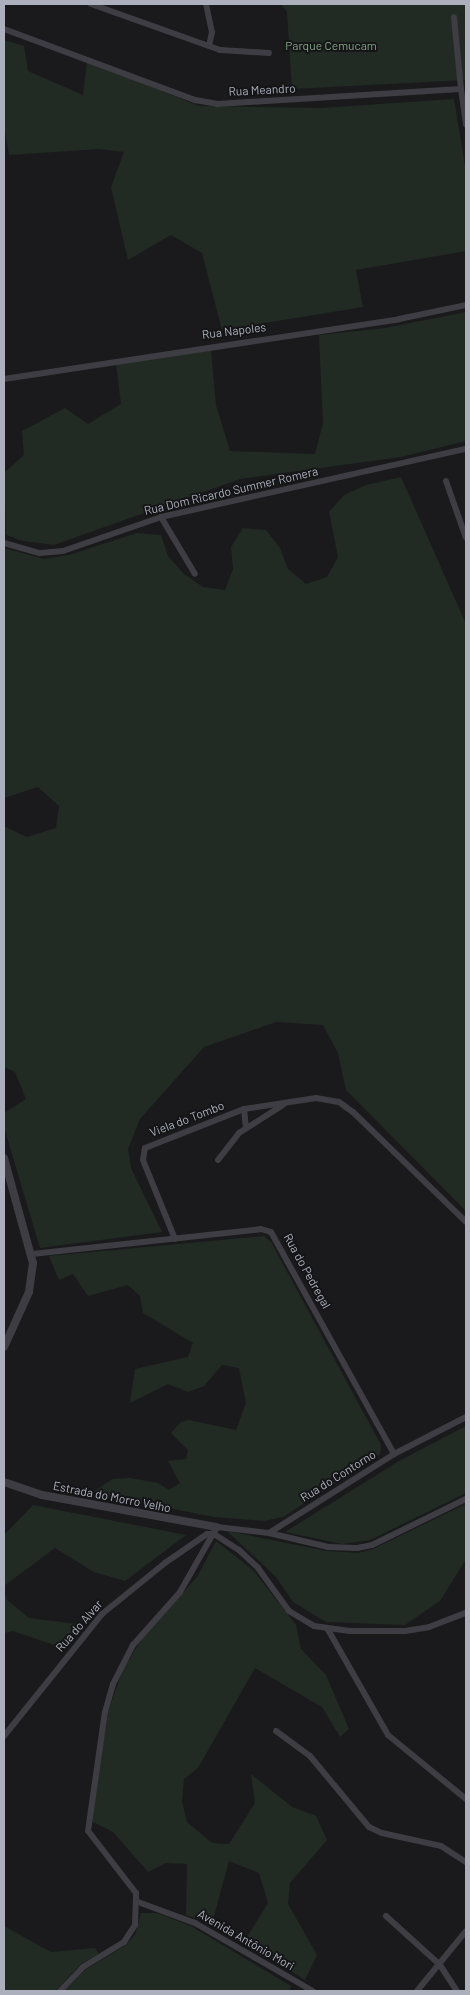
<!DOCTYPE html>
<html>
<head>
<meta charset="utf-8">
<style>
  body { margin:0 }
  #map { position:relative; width:470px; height:1995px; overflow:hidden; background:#1a1a1c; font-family:Barlow,sans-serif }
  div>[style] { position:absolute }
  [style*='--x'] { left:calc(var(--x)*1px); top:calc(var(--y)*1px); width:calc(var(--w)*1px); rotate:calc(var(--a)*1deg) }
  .green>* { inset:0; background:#212b23 }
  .minor>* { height:6px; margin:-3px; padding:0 3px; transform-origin:3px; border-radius:3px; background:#3d3d43 }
  .tertiary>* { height:8px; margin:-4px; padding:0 4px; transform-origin:4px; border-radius:4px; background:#3d3d43 }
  span { translate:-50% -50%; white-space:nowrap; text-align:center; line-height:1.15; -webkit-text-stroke:4px #151517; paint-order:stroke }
  .park-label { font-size:12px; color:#83a786 }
  .street-label { font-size:12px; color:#acb0bc }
  .frame { position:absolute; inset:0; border:5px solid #acb0bc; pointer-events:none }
</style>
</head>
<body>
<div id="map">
  <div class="green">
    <i style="clip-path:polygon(281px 4px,466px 4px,466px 80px,292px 89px,287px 12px)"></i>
    <i style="clip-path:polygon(4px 40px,24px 46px,28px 71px,83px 95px,87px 61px,199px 106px,321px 108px,454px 99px,466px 172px,466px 251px,356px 270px,363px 307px,222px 330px,202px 253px,171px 235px,128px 260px,111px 187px,124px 152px,99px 149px,9px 155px,4px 126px)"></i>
    <i style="clip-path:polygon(466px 312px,466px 441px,401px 457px,240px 479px,54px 545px,23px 541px,6px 535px,4px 473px,24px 455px,22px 431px,65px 408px,88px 424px,121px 404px,116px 364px,211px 350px,216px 405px,230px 451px,315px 454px,323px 423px,319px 335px,385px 328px)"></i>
    <i style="clip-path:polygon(401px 477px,466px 624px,466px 1211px,346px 1090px,338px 1053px,323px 1025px,276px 1022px,204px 1047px,140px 1119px,128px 1149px,131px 1168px,162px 1232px,40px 1248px,4px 1127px,4px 1113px,26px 1099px,15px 1072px,4px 1067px,4px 826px,27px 837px,56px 828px,59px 806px,38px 787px,4px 798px,4px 548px,44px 559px,69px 555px,137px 533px,161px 535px,168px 556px,184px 574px,203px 587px,225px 590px,233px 569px,231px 547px,243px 528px,266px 530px,280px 548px,288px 569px,306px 584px,327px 577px,338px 557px,329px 512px,344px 495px,366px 485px)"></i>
    <i style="clip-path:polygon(264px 1236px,271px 1242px,381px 1445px,380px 1454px,283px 1517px,264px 1521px,214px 1517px,92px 1493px,112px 1479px,130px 1478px,158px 1483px,169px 1490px,180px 1483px,168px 1461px,186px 1459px,188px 1450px,171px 1433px,181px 1422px,189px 1420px,236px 1430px,246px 1403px,239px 1368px,222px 1365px,204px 1386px,188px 1392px,168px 1384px,130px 1403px,135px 1369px,188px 1357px,193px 1343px,143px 1313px,140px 1296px,128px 1285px,88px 1296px,73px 1274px,59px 1280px,49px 1256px)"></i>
    <i style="clip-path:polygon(466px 1426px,466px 1493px,370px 1540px,342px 1544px,285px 1532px,399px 1461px)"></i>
    <i style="clip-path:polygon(466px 1504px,466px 1559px,440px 1601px,405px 1625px,326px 1622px,293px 1602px,276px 1577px,227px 1531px,327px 1551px,358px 1553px,373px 1549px)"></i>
    <i style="clip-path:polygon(33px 1505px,186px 1535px,125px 1581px,94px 1572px,55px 1548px,4px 1586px,4px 1535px)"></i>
    <i style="clip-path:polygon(216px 1541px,253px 1570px,296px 1625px,301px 1649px,326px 1675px,349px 1729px,340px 1737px,322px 1707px,255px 1668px,198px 1768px,184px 1779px,182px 1802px,187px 1822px,212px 1843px,229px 1844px,255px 1803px,251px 1774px,292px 1807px,316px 1816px,327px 1840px,290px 1883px,288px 1904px,317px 1955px,305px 1980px,244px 1942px,268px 1903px,259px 1873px,229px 1861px,212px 1923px,186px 1915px,187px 1864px,166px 1863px,148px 1872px,113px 1832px,91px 1821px,108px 1712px,122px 1672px,141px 1640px,197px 1577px)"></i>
    <i style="clip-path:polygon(4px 1591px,7px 1600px,29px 1618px,76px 1624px,74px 1638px,60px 1647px,13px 1631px,4px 1633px)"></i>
    <i style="clip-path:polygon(141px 1913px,157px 1913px,191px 1926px,291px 1986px,290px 1991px,64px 1991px,85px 1970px,126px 1945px,135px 1935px)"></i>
    <i style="clip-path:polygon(4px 1926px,51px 1952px,95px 1948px,99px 1954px,81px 1964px,55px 1991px,4px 1991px)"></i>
  </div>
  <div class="minor">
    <i style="--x:91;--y:4;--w:137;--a:19.6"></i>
    <i style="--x:220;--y:50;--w:49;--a:3.5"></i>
    <i style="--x:206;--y:4;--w:29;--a:78"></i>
    <i style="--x:212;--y:32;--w:14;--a:102"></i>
    <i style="--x:4;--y:29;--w:204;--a:20.4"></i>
    <i style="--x:195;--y:100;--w:22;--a:10"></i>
    <i style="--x:217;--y:104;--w:244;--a:-3.5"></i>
    <i style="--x:461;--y:89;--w:72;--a:-95.6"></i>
    <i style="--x:461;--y:89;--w:36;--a:82"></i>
    <i style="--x:4;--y:379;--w:400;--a:-8.6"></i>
    <i style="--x:399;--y:319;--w:68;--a:-11.8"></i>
    <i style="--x:446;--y:481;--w:60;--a:70.7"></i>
    <i style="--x:161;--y:517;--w:66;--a:59.2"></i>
    <i style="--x:4;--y:543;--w:37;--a:16"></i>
    <i style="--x:40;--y:553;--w:23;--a:-5"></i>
    <i style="--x:63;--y:551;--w:104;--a:-19.1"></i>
    <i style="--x:161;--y:517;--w:312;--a:-12.6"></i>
    <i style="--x:244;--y:1109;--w:19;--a:84"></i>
    <i style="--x:218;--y:1160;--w:34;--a:-52"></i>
    <i style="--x:239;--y:1133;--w:52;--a:-32.5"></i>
    <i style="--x:175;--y:1239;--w:85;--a:-112.1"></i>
    <i style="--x:143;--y:1160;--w:12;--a:-81"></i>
    <i style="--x:145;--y:1148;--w:106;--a:-21.5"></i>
    <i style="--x:244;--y:1109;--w:73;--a:-8.7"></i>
    <i style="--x:316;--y:1098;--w:23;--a:10"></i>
    <i style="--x:339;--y:1102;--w:17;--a:36"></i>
    <i style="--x:353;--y:1112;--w:158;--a:44.2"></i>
    <i style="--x:32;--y:1254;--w:230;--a:-6.2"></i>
    <i style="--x:261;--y:1229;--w:10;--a:17"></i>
    <i style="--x:271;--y:1232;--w:254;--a:61"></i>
    <i style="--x:269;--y:1533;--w:148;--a:-32.3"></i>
    <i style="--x:394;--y:1454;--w:81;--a:-27.2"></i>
    <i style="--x:327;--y:1628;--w:123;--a:60.3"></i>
    <i style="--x:388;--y:1735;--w:101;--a:39.4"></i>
    <i style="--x:276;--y:1731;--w:42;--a:36.3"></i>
    <i style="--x:310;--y:1756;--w:92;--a:50.3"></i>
    <i style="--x:369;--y:1827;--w:14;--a:25"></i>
    <i style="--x:382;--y:1833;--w:60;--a:12.4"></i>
    <i style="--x:441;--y:1846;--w:30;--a:33"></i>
    <i style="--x:4;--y:1736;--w:156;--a:-51.2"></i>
    <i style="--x:102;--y:1614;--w:81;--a:-39"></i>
    <i style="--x:165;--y:1563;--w:51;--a:-34.6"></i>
    <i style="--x:207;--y:1534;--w:7;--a:0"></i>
    <i style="--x:214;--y:1534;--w:30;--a:33"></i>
    <i style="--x:239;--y:1550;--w:26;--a:43"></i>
    <i style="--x:258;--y:1568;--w:53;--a:54.2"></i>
    <i style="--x:289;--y:1611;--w:29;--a:31"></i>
    <i style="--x:314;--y:1626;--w:36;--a:8"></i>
    <i style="--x:350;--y:1631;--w:55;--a:0"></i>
    <i style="--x:405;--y:1631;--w:24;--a:-9"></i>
    <i style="--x:429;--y:1627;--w:40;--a:-21"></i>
    <i style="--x:138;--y:1902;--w:61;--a:20.2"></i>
    <i style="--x:195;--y:1923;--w:136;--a:30"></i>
    <i style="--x:386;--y:1916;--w:73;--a:42.2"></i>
    <i style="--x:440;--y:1965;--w:31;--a:57"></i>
    <i style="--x:60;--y:1991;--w:33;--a:-46"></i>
    <i style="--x:83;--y:1967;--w:48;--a:-31.4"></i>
    <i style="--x:124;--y:1942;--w:20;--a:-57"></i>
    <i style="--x:135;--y:1925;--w:32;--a:-88"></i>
    <i style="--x:136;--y:1893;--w:78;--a:-127.7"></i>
    <i style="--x:88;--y:1831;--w:120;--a:-81.9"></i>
    <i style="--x:105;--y:1712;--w:29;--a:-74"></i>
    <i style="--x:113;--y:1684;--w:44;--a:-62.9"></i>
    <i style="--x:133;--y:1645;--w:71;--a:-48.4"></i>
    <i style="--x:180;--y:1592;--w:75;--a:-60.4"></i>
    <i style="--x:217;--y:1527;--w:52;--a:6.6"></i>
    <i style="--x:269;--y:1533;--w:61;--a:13.3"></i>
    <i style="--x:328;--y:1547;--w:29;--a:2"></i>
    <i style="--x:357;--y:1548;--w:15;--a:-11"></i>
    <i style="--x:372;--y:1545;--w:105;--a:-26.1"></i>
    <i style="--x:417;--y:1991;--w:77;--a:-50.8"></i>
  </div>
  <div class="tertiary">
    <i style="--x:4;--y:1158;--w:109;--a:74.6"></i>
    <i style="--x:33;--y:1263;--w:29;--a:98"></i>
    <i style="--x:29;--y:1292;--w:60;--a:114.4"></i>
    <i style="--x:4;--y:1482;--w:40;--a:18.9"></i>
    <i style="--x:42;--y:1495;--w:178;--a:10.4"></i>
  </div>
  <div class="park-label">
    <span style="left:331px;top:46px">Parque Cemucam</span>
  </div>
  <div class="street-label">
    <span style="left:262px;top:90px;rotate:-3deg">Rua Meandro</span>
    <span style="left:234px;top:331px;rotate:-7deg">Rua Napoles</span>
    <span style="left:231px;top:491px;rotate:-13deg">Rua Dom Ricardo Summer Romera</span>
    <span style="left:187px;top:1119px;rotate:-21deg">Viela do Tombo</span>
    <span style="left:307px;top:1271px;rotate:61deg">Rua do Pedregal</span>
    <span style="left:338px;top:1476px;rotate:-32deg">Rua do Contorno</span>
    <span style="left:112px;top:1497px;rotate:11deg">Estrada do Morro Velho</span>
    <span style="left:79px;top:1626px;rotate:-49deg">Rua do Alvar</span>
    <span style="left:246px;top:1940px;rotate:30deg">Avenida Antônio Mori</span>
  </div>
  <div class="frame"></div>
</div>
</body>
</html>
